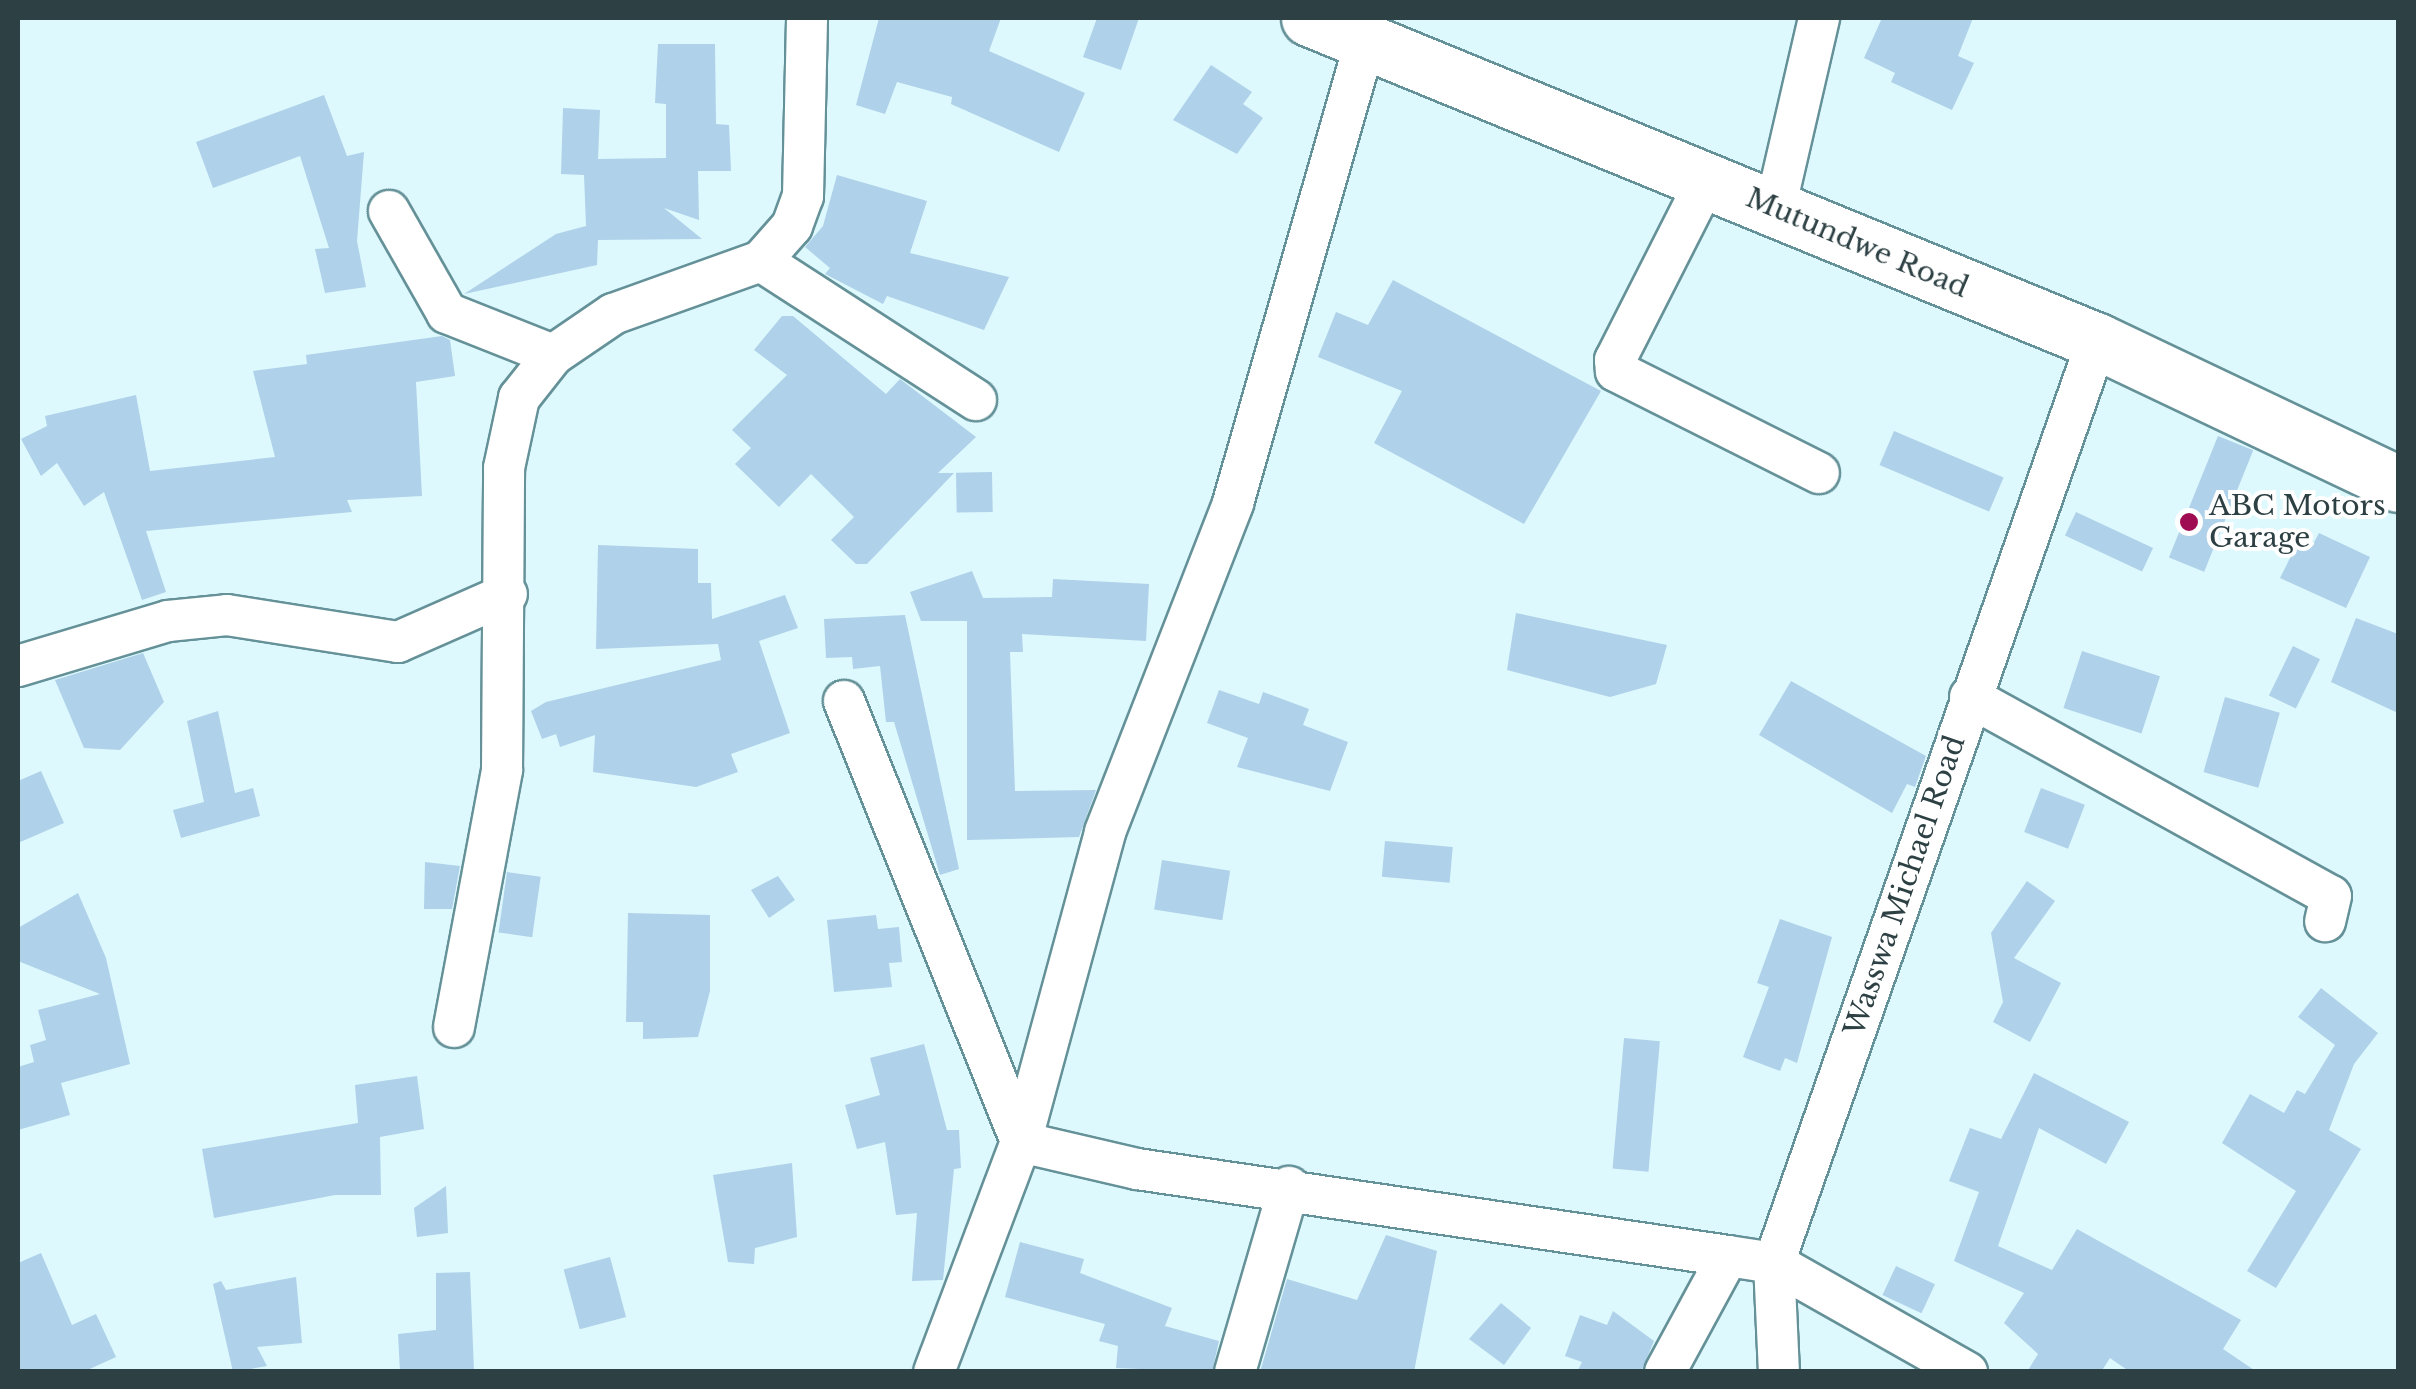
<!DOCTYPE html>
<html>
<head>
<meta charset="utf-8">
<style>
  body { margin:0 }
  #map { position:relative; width:2416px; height:1389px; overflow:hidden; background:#ddf9fd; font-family:"Libre Baskerville",serif }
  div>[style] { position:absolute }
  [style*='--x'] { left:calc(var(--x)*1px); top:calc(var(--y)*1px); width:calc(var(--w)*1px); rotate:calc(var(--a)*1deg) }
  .building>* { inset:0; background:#afd1e9; transform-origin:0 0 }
  .roads { filter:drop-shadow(2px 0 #659198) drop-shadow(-2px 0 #659198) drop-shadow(0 2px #659198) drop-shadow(0 -2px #659198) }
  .minor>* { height:40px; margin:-20px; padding:0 20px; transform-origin:20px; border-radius:20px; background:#fff }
  .secondary>* { height:55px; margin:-27.5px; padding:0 27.5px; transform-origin:27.5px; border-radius:27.5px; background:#fff }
  .dots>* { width:28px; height:28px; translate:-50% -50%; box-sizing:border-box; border:5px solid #fff; border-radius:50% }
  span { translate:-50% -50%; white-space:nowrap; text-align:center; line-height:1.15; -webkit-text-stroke:8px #fff; paint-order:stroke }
  .street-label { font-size:28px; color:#2d4043 }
  .poi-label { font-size:28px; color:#2d4043 }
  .left { translate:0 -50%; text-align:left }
  .frame { position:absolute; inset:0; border:20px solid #2d4043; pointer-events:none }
</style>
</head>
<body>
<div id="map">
  <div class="building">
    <i style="clip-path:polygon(879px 18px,1001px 18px,989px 51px,1085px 93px,1059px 152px,951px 104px,952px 97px,897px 82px,885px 114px,856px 105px)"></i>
    <i style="clip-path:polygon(1097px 18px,1139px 18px,1121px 70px,1083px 57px)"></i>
    <i style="clip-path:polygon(1882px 18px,1973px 18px,1958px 56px,1974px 63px,1952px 110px,1891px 82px,1895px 73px,1864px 58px)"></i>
    <i style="clip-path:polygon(658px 44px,715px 44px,716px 124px,729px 125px,731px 171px,698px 171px,699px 220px,664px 208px,702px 239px,598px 240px,597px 265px,464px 294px,556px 234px,586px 226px,584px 175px,561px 174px,563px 108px,600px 110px,598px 159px,666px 158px,666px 104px,655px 103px)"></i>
    <i style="clip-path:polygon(1211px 65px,1252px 92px,1243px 104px,1263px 118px,1237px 154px,1173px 120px)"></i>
    <i style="clip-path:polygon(324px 95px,347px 156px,364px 152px,357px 241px,366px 287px,325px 293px,315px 249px,329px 248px,300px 156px,213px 188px,196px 142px)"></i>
    <i style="clip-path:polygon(837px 175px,927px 201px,910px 253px,1009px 277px,984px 330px,887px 296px,883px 304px,825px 274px,830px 268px,805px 247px,823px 226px)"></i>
    <i style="clip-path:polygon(1393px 280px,1601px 391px,1524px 524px,1374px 443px,1402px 391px,1318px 357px,1336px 312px,1368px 325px)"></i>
    <i style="clip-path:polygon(782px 316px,793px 316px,886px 394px,900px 379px,976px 437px,938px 473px,954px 473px,867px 564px,856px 564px,831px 540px,854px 517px,811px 474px,779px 507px,735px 464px,751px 448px,732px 430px,787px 375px,754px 350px)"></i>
    <i style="clip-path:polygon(442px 336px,450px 340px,455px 376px,416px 382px,422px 496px,347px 500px,352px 512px,146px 531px,166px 592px,142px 600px,104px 492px,84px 506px,57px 463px,41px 476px,21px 439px,47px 426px,45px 416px,136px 395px,150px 471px,275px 457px,253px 371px,307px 364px,306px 355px)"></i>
    <i style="left:1894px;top:431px;width:119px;height:37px;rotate:23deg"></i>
    <i style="left:2218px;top:436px;width:38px;height:131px;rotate:22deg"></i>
    <i style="left:992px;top:472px;width:40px;height:36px;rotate:89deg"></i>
    <i style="left:2076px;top:512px;width:85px;height:26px;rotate:25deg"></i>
    <i style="clip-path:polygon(2319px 533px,2370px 557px,2346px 608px,2280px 578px,2299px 540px,2312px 546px)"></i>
    <i style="clip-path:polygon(598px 545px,698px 549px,698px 583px,711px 583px,712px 619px,785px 595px,798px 628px,759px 641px,790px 733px,731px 754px,738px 772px,696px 787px,593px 772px,595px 735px,560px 747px,556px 734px,542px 739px,531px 711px,546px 702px,721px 660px,718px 644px,596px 649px)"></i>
    <i style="clip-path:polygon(972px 571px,983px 598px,1052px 597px,1053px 579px,1149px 584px,1146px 641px,1022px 634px,1023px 652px,1010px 652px,1015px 791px,1096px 790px,1079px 837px,967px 840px,967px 621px,921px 621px,910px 592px)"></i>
    <i style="clip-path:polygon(1516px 613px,1667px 645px,1656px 684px,1610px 697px,1507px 670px)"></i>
    <i style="clip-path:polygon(905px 615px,959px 869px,940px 875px,894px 722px,886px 722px,880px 666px,853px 669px,852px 657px,826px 658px,824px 619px)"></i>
    <i style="clip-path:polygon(2356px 618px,2398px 634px,2398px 713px,2331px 682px)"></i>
    <i style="left:2293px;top:646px;width:30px;height:55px;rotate:26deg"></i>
    <i style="left:2082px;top:651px;width:82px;height:60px;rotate:18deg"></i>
    <i style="clip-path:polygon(143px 653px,164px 702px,120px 750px,84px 748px,55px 680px)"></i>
    <i style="clip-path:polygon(1791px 681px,1926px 756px,1915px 787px,1907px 784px,1892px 813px,1759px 735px)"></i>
    <i style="clip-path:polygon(1219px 690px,1259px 704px,1263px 692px,1309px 709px,1303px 725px,1348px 742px,1330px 791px,1237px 767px,1248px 738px,1207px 723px)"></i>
    <i style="left:2225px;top:697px;width:57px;height:78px;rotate:16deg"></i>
    <i style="clip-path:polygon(218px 711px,235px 793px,253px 788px,260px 816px,181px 838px,173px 810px,204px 802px,187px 721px)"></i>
    <i style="clip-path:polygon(41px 771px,64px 823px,18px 843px,18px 781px)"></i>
    <i style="left:2041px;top:788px;width:47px;height:47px;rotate:21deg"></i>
    <i style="left:1385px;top:841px;width:68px;height:36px;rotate:5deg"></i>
    <i style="left:1162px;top:860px;width:69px;height:50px;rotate:9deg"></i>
    <i style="clip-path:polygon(425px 862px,460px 866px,452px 909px,424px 909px)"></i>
    <i style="left:507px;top:872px;width:34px;height:61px;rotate:8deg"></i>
    <i style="clip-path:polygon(778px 876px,795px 900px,769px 918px,751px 890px)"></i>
    <i style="clip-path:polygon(2027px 881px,2055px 901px,2014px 958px,2061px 983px,2030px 1042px,1993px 1022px,2003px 1002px,1991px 933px)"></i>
    <i style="clip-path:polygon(78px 893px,106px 958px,130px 1064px,61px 1083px,70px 1115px,18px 1130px,18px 1067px,34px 1062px,30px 1045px,46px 1040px,38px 1010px,100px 994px,18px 961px,18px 928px)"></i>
    <i style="clip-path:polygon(628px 913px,710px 915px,710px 991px,698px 1037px,643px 1039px,643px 1022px,626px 1022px)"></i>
    <i style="clip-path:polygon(876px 915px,878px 929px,899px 927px,902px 962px,889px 963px,892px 987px,834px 992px,827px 920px)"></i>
    <i style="clip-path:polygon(1780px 919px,1832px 937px,1797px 1063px,1785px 1058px,1780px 1071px,1743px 1057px,1769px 987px,1757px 983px)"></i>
    <i style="clip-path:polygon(2321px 988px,2378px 1033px,2354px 1064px,2329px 1130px,2361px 1149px,2276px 1288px,2247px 1271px,2296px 1191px,2222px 1143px,2250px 1094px,2284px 1113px,2297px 1090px,2305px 1094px,2335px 1045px,2298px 1017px)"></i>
    <i style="left:1624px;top:1038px;width:36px;height:131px;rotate:5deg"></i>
    <i style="clip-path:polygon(924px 1044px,947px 1130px,959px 1130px,961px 1168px,954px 1169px,943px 1280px,912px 1281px,917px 1213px,896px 1215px,885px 1142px,857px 1149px,845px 1105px,880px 1095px,870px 1058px)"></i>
    <i style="clip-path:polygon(2034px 1073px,2129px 1122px,2106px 1164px,2039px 1128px,1998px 1246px,2052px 1270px,2077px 1229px,2241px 1320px,2223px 1349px,2257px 1372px,2130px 1372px,2110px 1358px,2101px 1372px,2027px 1372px,2038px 1354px,2004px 1323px,2024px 1293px,1954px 1261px,1979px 1192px,1949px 1181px,1970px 1128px,2001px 1139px)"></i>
    <i style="clip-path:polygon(417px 1076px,424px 1129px,380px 1137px,381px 1195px,335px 1195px,214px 1218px,202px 1149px,358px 1123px,355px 1085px)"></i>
    <i style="clip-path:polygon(792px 1163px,797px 1237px,755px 1248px,754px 1264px,728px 1262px,713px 1175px)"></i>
    <i style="clip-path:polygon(446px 1186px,448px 1233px,417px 1237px,414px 1208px)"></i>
    <i style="clip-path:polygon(1386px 1235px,1437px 1251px,1414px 1372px,1260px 1372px,1287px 1279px,1357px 1300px)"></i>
    <i style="clip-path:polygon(1020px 1242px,1084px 1259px,1080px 1273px,1172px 1308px,1165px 1326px,1219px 1341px,1212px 1372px,1116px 1368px,1118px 1346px,1099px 1341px,1105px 1324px,1005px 1297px)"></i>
    <i style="clip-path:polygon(41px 1253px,72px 1325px,96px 1314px,116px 1357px,83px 1372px,18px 1372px,18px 1263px)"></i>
    <i style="left:610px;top:1257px;width:62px;height:48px;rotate:75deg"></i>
    <i style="left:1896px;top:1266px;width:43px;height:32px;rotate:25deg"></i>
    <i style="clip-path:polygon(470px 1272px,474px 1371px,400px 1372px,398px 1334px,436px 1330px,436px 1273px)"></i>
    <i style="clip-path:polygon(296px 1277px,302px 1343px,257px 1347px,267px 1366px,233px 1372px,213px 1284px,221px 1281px,226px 1290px)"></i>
    <i style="clip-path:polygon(1501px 1303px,1531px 1328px,1504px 1365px,1469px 1339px)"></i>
    <i style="clip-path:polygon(1613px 1311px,1654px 1341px,1641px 1372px,1577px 1372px,1582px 1362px,1565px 1356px,1580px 1315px,1607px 1325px)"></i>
  </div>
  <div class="roads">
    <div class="minor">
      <i style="--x:1706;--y:181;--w:201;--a:116.9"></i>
      <i style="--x:1615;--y:360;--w:11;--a:85"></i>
      <i style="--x:1616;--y:371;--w:227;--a:26.7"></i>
      <i style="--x:1775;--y:209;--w:196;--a:-77"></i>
      <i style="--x:389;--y:211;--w:117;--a:60.4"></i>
      <i style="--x:447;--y:313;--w:114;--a:21.6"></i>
      <i style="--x:761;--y:261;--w:256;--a:32.9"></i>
      <i style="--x:18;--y:666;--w:157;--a:-16.7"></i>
      <i style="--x:168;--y:621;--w:59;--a:-5.8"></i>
      <i style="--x:227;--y:615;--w:173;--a:9"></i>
      <i style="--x:398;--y:642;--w:119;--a:-23.8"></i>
      <i style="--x:1970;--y:697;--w:412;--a:28.9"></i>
      <i style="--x:2331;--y:896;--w:26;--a:103"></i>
      <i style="--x:844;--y:701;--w:475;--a:68.1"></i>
      <i style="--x:454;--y:1027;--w:261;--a:-79.4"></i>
      <i style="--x:502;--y:770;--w:302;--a:-89.6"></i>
      <i style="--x:504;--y:468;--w:72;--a:-77.9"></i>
      <i style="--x:519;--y:398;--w:55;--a:-51.7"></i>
      <i style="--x:553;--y:355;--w:73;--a:-34.3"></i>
      <i style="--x:613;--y:314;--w:157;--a:-19.7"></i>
      <i style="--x:761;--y:261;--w:47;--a:-48.5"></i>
      <i style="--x:792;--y:226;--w:32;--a:-70"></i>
      <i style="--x:803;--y:196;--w:178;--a:-88.7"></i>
      <i style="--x:1021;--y:1142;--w:119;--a:13.1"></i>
      <i style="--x:1137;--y:1169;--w:597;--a:8.37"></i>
      <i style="--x:1774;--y:1263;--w:222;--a:29.5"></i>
      <i style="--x:1774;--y:1263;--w:109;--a:87.4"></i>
      <i style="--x:934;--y:1372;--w:246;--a:-69.3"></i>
      <i style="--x:1021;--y:1142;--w:321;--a:-74.8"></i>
      <i style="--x:1105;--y:832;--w:353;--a:-68.7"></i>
      <i style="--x:1233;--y:503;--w:482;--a:-74"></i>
      <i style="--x:1235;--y:1372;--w:193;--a:-73.7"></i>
      <i style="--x:1665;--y:1372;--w:132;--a:-61.5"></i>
      <i style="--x:1728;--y:1256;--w:47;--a:8.7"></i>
      <i style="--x:1774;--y:1263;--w:977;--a:-70.69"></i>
    </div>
    <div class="secondary">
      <i style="--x:1309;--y:18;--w:852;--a:22.29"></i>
      <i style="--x:2097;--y:341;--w:333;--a:25.4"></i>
    </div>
  </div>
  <div class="dots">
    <i style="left:2189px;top:522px;background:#a00c52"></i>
  </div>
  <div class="street-label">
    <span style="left:1857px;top:243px;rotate:23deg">Mutundwe Road</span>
    <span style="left:1905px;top:886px;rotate:-71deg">Wasswa Michael Road</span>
  </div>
  <div class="poi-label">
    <span class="left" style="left:2209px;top:522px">ABC Motors<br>Garage</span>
  </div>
  <div class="frame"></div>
</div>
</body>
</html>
